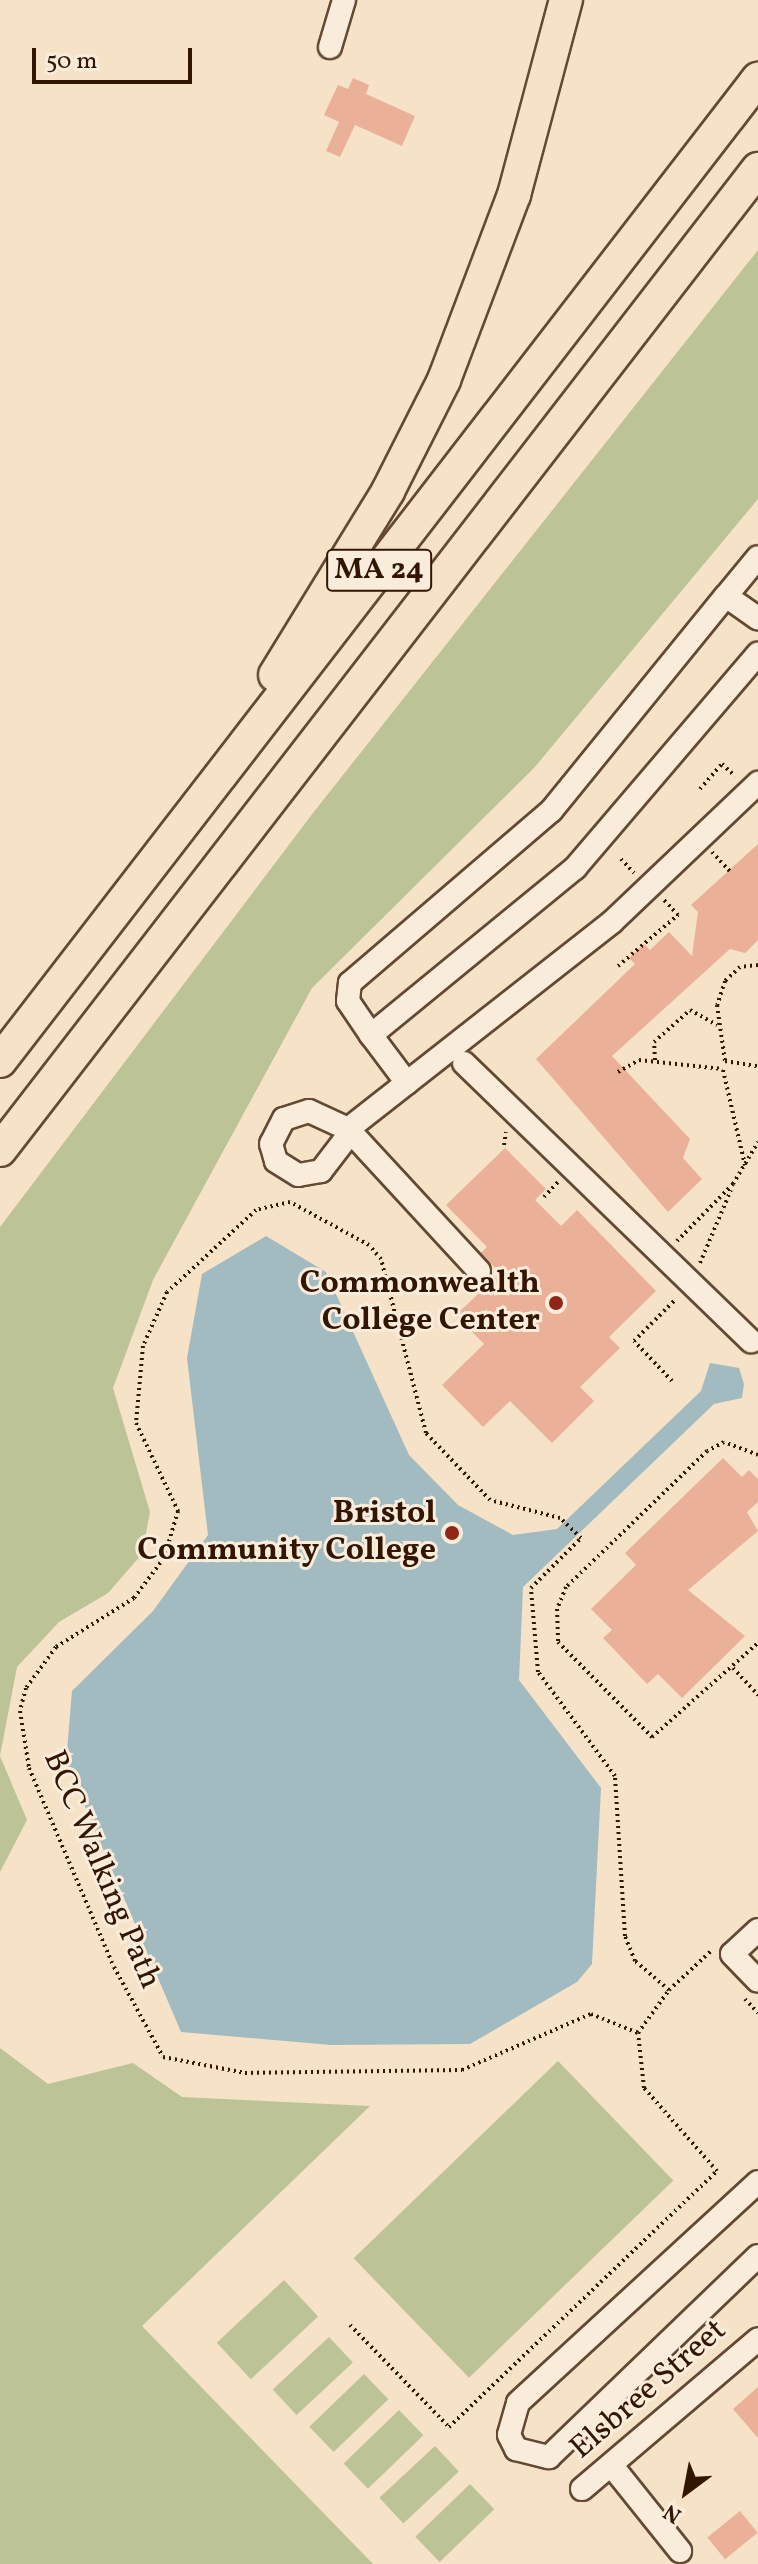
<!DOCTYPE html>
<html>
<head>
<meta charset="utf-8">
<style>
  body { margin:0 }
  #map { position:relative; width:758px; height:2564px; overflow:hidden; background:#f6e2c7; font-family:Vollkorn,serif }
  div>[style] { position:absolute }
  [style*='--x'] { left:calc(var(--x)*1px); top:calc(var(--y)*1px); width:calc(var(--w)*1px); rotate:calc(var(--a)*1deg) }
  .green>* { inset:0; background:#bcc396; transform-origin:0 0 }
  .water>* { inset:0; background:#a1bbc0 }
  .building>* { inset:0; background:#eab198; transform-origin:0 0 }
  .path>* { height:4px; margin-top:-2px; transform-origin:0; background:repeating-linear-gradient(90deg,#321602 0 2px,transparent 0 6px) }
  .roads { filter:drop-shadow(2px 0 #634933) drop-shadow(-2px 0 #634933) drop-shadow(0 2px #634933) drop-shadow(0 -2px #634933) }
  .minor>* { height:22px; margin:-11px; padding:0 11px; transform-origin:11px; border-radius:11px; background:#f9ecdb }
  .highway>* { height:32px; margin:-16px; padding:0 16px; transform-origin:16px; border-radius:16px; background:#f6e2c7 }
  .dots>* { width:22px; height:22px; translate:-50% -50%; box-sizing:border-box; border:4px solid #f9ecdb; border-radius:50% }
  span { translate:-50% -50%; white-space:nowrap; text-align:center; line-height:1.15; -webkit-text-stroke:6px #f9ecdb; paint-order:stroke }
  .shield-label span { padding:2px 6px; background:#f9ecdb; border:2px solid; border-radius:6px; -webkit-text-stroke-width:0 }
  .shield-label { font-size:30px; color:#321602; font-weight:700 }
  .poi-label { font-size:32px; color:#321602; font-weight:700 }
  .right { translate:-100% -50%; text-align:right }
  .street-label { font-size:32px; color:#321602 }
  .north { position:absolute; left:646px; top:2452px; width:80px; height:80px; -webkit-text-stroke:6px #f9ecdb; paint-order:stroke; rotate:212deg; font-size:22px; font-weight:700; line-height:32px; text-align:center; color:#321602 }
  .north::after { content:''; display:block; margin:auto; width:28px; height:36px; background:#321602; clip-path:polygon(50% 0,100% 100%,50% 72%,0 100%) }
  .scale { position:absolute; left:32px; top:48px; width:160px; height:36px; box-sizing:border-box; border:4px solid #321602; border-top:0; padding-left:10px; font-size:24px; line-height:28px; white-space:nowrap; color:#321602; -webkit-text-stroke:6px #f9ecdb; paint-order:stroke }
</style>
</head>
<body>
<div id="map">
  <div class="green">
    <i style="clip-path:polygon(758px 250px,758px 499px,534px 768px,312px 988px,153px 1280px,113px 1388px,150px 1512px,142px 1554px,108px 1593px,59px 1622px,17px 1667px,0 1756px,27px 1820px,0 1872px,0 1227px,313px 813px)"></i>
    <i style="clip-path:polygon(0 2048px,48px 2084px,133px 2063px,182px 2097px,370px 2106px,142px 2326px,373px 2564px,0 2564px)"></i>
    <i style="left:558px;top:2061px;width:166px;height:284px;rotate:46deg"></i>
    <i style="left:284px;top:2280px;width:50px;height:92px;rotate:47deg"></i>
    <i style="left:329px;top:2337px;width:35px;height:77px;rotate:47deg"></i>
    <i style="left:364px;top:2374px;width:35px;height:76px;rotate:46deg"></i>
    <i style="left:399px;top:2410px;width:35px;height:77px;rotate:46deg"></i>
    <i style="left:435px;top:2446px;width:35px;height:76px;rotate:47deg"></i>
    <i style="left:470px;top:2484px;width:35px;height:76px;rotate:46deg"></i>
  </div>
  <div class="water">
    <i style="clip-path:polygon(266px 1236px,326px 1272px,409px 1455px,458px 1505px,513px 1535px,557px 1529px,701px 1391px,710px 1363px,739px 1368px,744px 1384px,742px 1398px,714px 1404px,523px 1587px,519px 1680px,601px 1788px,592px 1964px,577px 1982px,470px 2044px,331px 2045px,181px 2032px,66px 1762px,72px 1691px,153px 1611px,208px 1535px,187px 1358px,202px 1274px)"></i>
  </div>
  <div class="building">
    <i style="clip-path:polygon(353px 78px,369px 85px,366px 94px,415px 116px,402px 146px,355px 125px,340px 157px,326px 151px,339px 122px,324px 115px,338px 85px,348px 89px)"></i>
    <i style="clip-path:polygon(758px 844px,758px 940px,745px 953px,730px 949px,612px 1056px,690px 1139px,683px 1158px,702px 1179px,668px 1212px,536px 1059px,635px 964px,629px 958px,644px 944px,650px 950px,669px 932px,692px 956px,698px 912px,691px 905px)"></i>
    <i style="clip-path:polygon(505px 1148px,546px 1189px,535px 1200px,561px 1226px,577px 1210px,656px 1291px,609px 1337px,620px 1348px,580px 1387px,594px 1401px,552px 1443px,510px 1401px,483px 1427px,442px 1385px,484px 1344px,456px 1315px,500px 1273px,481px 1253px,487px 1247px,446px 1205px)"></i>
    <i style="clip-path:polygon(723px 1458px,742px 1477px,749px 1470px,758px 1479px,758px 1502px,747px 1512px,758px 1531px,688px 1590px,745px 1636px,682px 1698px,658px 1674px,647px 1684px,603px 1638px,612px 1630px,591px 1609px,636px 1565px,625px 1553px)"></i>
    <i style="clip-path:polygon(758px 2387px,758px 2438px,733px 2409px)"></i>
    <i style="left:740px;top:2511px;width:28px;height:42px;rotate:51deg"></i>
  </div>
  <div class="path">
    <i style="--x:700;--y:789;--w:33;--a:-49"></i>
    <i style="--x:722;--y:764;--w:18;--a:43"></i>
    <i style="--x:712;--y:852;--w:26;--a:47"></i>
    <i style="--x:621;--y:859;--w:19;--a:47"></i>
    <i style="--x:758;--y:965;--w:18;--a:174"></i>
    <i style="--x:740;--y:967;--w:21;--a:137"></i>
    <i style="--x:725;--y:981;--w:25;--a:108"></i>
    <i style="--x:717;--y:1005;--w:57;--a:81.9"></i>
    <i style="--x:725;--y:1061;--w:33;--a:9"></i>
    <i style="--x:618;--y:966;--w:79;--a:-40.4"></i>
    <i style="--x:678;--y:915;--w:21;--a:-133"></i>
    <i style="--x:655;--y:1060;--w:18;--a:-93"></i>
    <i style="--x:654;--y:1042;--w:48;--a:-41.6"></i>
    <i style="--x:690;--y:1010;--w:31;--a:29"></i>
    <i style="--x:723;--y:1070;--w:98;--a:77"></i>
    <i style="--x:618;--y:1072;--w:24;--a:-30"></i>
    <i style="--x:639;--y:1060;--w:84;--a:6.1"></i>
    <i style="--x:504;--y:1145;--w:13;--a:-81"></i>
    <i style="--x:544;--y:1197;--w:22;--a:-47"></i>
    <i style="--x:677;--y:1241;--w:80;--a:-45.5"></i>
    <i style="--x:733;--y:1184;--w:49;--a:-59.2"></i>
    <i style="--x:700;--y:1263;--w:79;--a:-67"></i>
    <i style="--x:672;--y:1381;--w:55;--a:-133.5"></i>
    <i style="--x:634;--y:1341;--w:59;--a:-45"></i>
    <i style="--x:758;--y:1455;--w:36;--a:-159"></i>
    <i style="--x:724;--y:1442;--w:19;--a:152"></i>
    <i style="--x:707;--y:1451;--w:196;--a:136"></i>
    <i style="--x:566;--y:1587;--w:24;--a:112"></i>
    <i style="--x:557;--y:1609;--w:33;--a:88"></i>
    <i style="--x:558;--y:1642;--w:134;--a:45.3"></i>
    <i style="--x:652;--y:1737;--w:142;--a:-41.6"></i>
    <i style="--x:733;--y:1668;--w:37;--a:47"></i>
    <i style="--x:669;--y:1990;--w:57;--a:-42.9"></i>
    <i style="--x:745;--y:1999;--w:19;--a:47"></i>
    <i style="--x:350;--y:2325;--w:142;--a:45.9"></i>
    <i style="--x:449;--y:2427;--w:371;--a:-43.7"></i>
    <i style="--x:717;--y:2171;--w:111;--a:-131.3"></i>
    <i style="--x:644;--y:2088;--w:55;--a:-96.2"></i>
    <i style="--x:638;--y:2033;--w:53;--a:-54.2"></i>
    <i style="--x:669;--y:1990;--w:45;--a:-139.5"></i>
    <i style="--x:635;--y:1961;--w:27;--a:-112"></i>
    <i style="--x:625;--y:1936;--w:160;--a:-93.6"></i>
    <i style="--x:615;--y:1776;--w:129;--a:-126.5"></i>
    <i style="--x:538;--y:1672;--w:84;--a:-94.8"></i>
    <i style="--x:531;--y:1588;--w:71;--a:-45"></i>
    <i style="--x:581;--y:1538;--w:29;--a:-136"></i>
    <i style="--x:560;--y:1518;--w:72;--a:-165.6"></i>
    <i style="--x:490;--y:1500;--w:93;--a:-133.7"></i>
    <i style="--x:426;--y:1433;--w:180;--a:-104.5"></i>
    <i style="--x:381;--y:1259;--w:18;--a:-131"></i>
    <i style="--x:369;--y:1245;--w:90;--a:-151.4"></i>
    <i style="--x:290;--y:1202;--w:35;--a:167"></i>
    <i style="--x:256;--y:1210;--w:121;--a:137.3"></i>
    <i style="--x:167;--y:1292;--w:59;--a:114"></i>
    <i style="--x:143;--y:1346;--w:77;--a:95.2"></i>
    <i style="--x:136;--y:1423;--w:98;--a:64.5"></i>
    <i style="--x:178;--y:1511;--w:49;--a:106.6"></i>
    <i style="--x:164;--y:1558;--w:50;--a:126.9"></i>
    <i style="--x:134;--y:1598;--w:92;--a:147.9"></i>
    <i style="--x:56;--y:1647;--w:51;--a:126.2"></i>
    <i style="--x:26;--y:1688;--w:24;--a:105"></i>
    <i style="--x:20;--y:1711;--w:58;--a:81"></i>
    <i style="--x:29;--y:1768;--w:216;--a:66.9"></i>
    <i style="--x:114;--y:1967;--w:102;--a:61.4"></i>
    <i style="--x:163;--y:2057;--w:84;--a:11"></i>
    <i style="--x:245;--y:2073;--w:217;--a:-0.8"></i>
    <i style="--x:462;--y:2070;--w:141;--a:-23.5"></i>
    <i style="--x:591;--y:2014;--w:51;--a:22"></i>
  </div>
  <div class="roads">
    <div class="minor">
      <i style="--x:330;--y:47;--w:49;--a:-73.4"></i>
      <i style="--x:726;--y:596;--w:50;--a:-50.6"></i>
      <i style="--x:371;--y:1035;--w:41;--a:-124.1"></i>
      <i style="--x:348;--y:1001;--w:18;--a:-84"></i>
      <i style="--x:350;--y:983;--w:265;--a:-40.6"></i>
      <i style="--x:551;--y:811;--w:277;--a:-50.9"></i>
      <i style="--x:726;--y:596;--w:39;--a:35"></i>
      <i style="--x:464;--y:1063;--w:400;--a:44.1"></i>
      <i style="--x:407;--y:1083;--w:60;--a:-126.9"></i>
      <i style="--x:371;--y:1035;--w:264;--a:-39.3"></i>
      <i style="--x:575;--y:868;--w:282;--a:-49.5"></i>
      <i style="--x:309;--y:1111;--w:43;--a:24.8"></i>
      <i style="--x:348;--y:1129;--w:8;--a:97"></i>
      <i style="--x:347;--y:1137;--w:43;--a:127.4"></i>
      <i style="--x:321;--y:1171;--w:23;--a:170"></i>
      <i style="--x:298;--y:1175;--w:26;--a:-148"></i>
      <i style="--x:276;--y:1161;--w:18;--a:-106"></i>
      <i style="--x:271;--y:1144;--w:28;--a:-63"></i>
      <i style="--x:284;--y:1119;--w:26;--a:-18"></i>
      <i style="--x:479;--y:1271;--w:193;--a:-132.7"></i>
      <i style="--x:348;--y:1129;--w:335;--a:-38.1"></i>
      <i style="--x:612;--y:922;--w:202;--a:-43.6"></i>
      <i style="--x:758;--y:1930;--w:35;--a:137"></i>
      <i style="--x:732;--y:1954;--w:37;--a:46"></i>
      <i style="--x:758;--y:2182;--w:326;--a:137.4"></i>
      <i style="--x:518;--y:2403;--w:33;--a:106"></i>
      <i style="--x:509;--y:2435;--w:16;--a:63"></i>
      <i style="--x:516;--y:2449;--w:34;--a:14"></i>
      <i style="--x:549;--y:2457;--w:290;--a:-43.9"></i>
      <i style="--x:612;--y:2466;--w:109;--a:51.3"></i>
      <i style="--x:582;--y:2489;--w:231;--a:-40.4"></i>
    </div>
    <div class="highway">
      <i style="--x:275;--y:675;--w:216;--a:-58.4"></i>
      <i style="--x:388;--y:491;--w:124;--a:-63.2"></i>
      <i style="--x:444;--y:380;--w:198;--a:-69.3"></i>
      <i style="--x:514;--y:195;--w:202;--a:-75.1"></i>
      <i style="--x:0;--y:1061;--w:1241;--a:-52.34"></i>
      <i style="--x:0;--y:1150;--w:1240;--a:-52.31"></i>
    </div>
  </div>
  <div class="dots">
    <i style="left:556px;top:1303px;background:#8f2418"></i>
    <i style="left:452px;top:1533px;background:#8f2418"></i>
  </div>
  <div class="shield-label">
    <span style="left:379px;top:570px">MA 24</span>
  </div>
  <div class="poi-label">
    <span class="right" style="left:540px;top:1303px">Commonwealth<br>College Center</span>
    <span class="right" style="left:436px;top:1533px">Bristol<br>Community College</span>
  </div>
  <div class="street-label">
    <span style="left:101px;top:1870px;rotate:67deg">BCC Walking Path</span>
    <span style="left:649px;top:2390px;rotate:-41deg">Elsbree Street</span>
  </div>
  <div class="north">N</div>
  <div class="scale">50 m</div>
</div>
</body>
</html>
